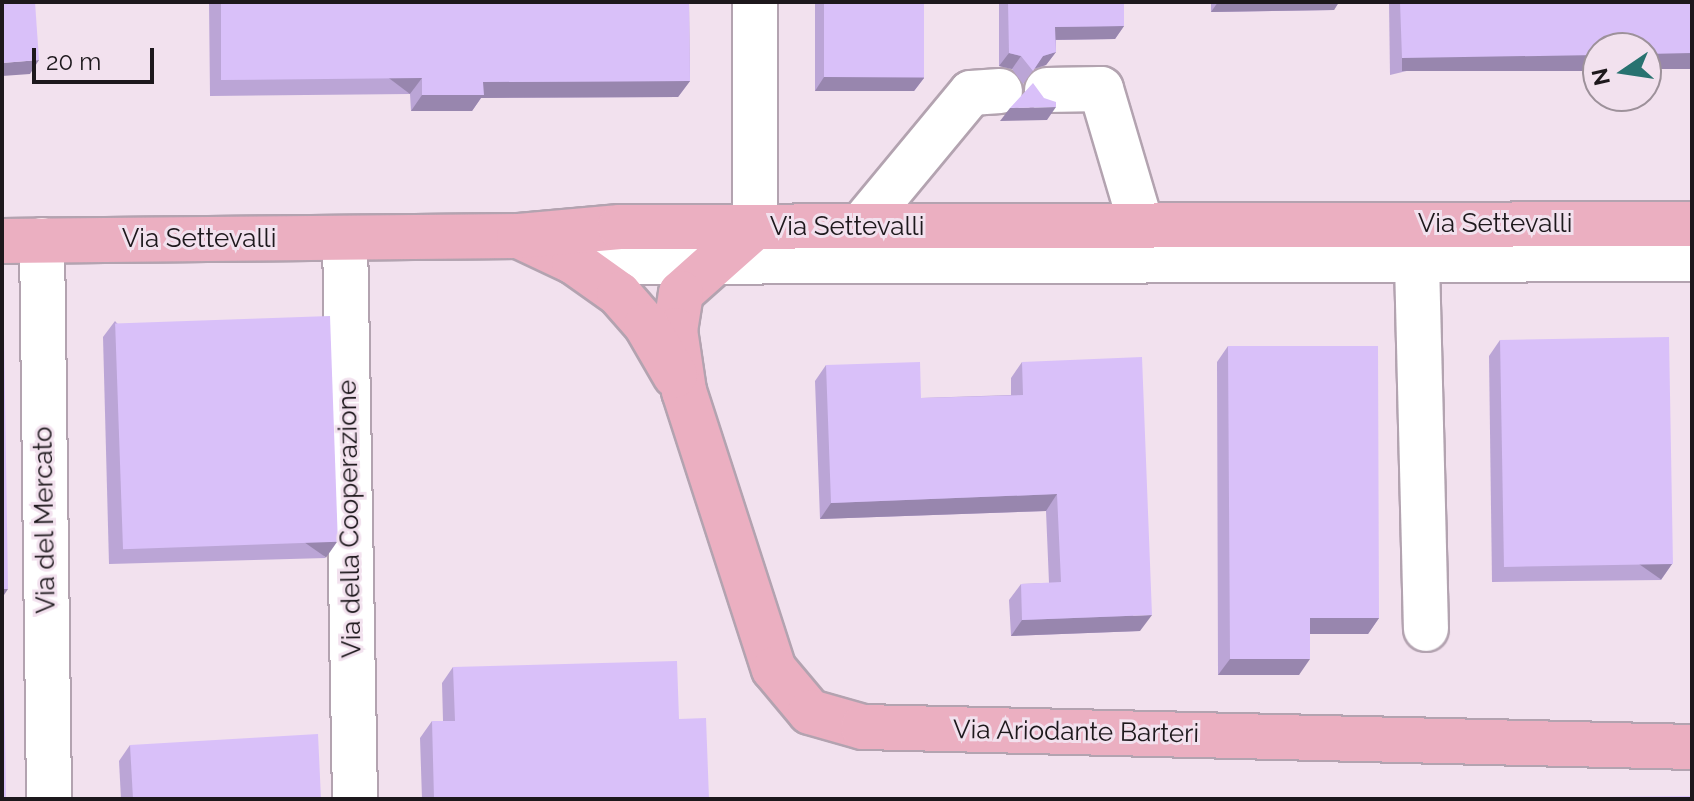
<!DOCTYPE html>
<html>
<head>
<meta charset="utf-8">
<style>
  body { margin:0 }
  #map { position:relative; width:1694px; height:801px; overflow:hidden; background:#f2e1ee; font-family:Raleway,sans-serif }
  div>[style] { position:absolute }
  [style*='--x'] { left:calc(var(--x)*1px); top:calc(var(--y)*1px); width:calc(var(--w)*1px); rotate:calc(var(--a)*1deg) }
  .roads { filter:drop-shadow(2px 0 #b3a3b0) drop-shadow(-2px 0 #b3a3b0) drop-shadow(0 2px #b3a3b0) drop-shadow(0 -2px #b3a3b0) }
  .minor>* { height:44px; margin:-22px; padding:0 22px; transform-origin:22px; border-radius:22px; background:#fff }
  .major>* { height:44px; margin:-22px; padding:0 22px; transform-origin:22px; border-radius:22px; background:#ebafc1 }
  .wall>* { inset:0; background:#bba5d6 }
  .shaded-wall>* { inset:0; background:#9886ae; transform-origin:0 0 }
  .building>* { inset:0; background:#d9c0f9; transform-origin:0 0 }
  span { translate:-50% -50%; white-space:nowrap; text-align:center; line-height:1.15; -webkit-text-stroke:6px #f2e1ee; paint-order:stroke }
  .street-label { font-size:26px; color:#1d181c }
  .frame { position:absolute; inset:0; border:4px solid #1d181c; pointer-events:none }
  .north { position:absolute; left:1582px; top:32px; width:80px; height:80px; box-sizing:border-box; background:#f2e1ee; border:2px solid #9d919a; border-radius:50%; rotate:257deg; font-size:22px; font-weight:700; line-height:32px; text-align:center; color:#1d181c }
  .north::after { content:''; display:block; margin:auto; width:28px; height:36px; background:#287270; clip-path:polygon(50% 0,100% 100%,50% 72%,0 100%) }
  .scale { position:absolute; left:32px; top:48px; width:122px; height:36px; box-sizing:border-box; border:4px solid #1d181c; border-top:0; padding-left:10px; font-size:24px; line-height:28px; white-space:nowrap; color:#1d181c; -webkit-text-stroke:6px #f2e1ee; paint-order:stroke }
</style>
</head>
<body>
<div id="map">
  <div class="roads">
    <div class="minor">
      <i style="--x:1047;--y:90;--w:54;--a:-1.1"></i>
      <i style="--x:1101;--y:89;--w:141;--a:73.5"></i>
      <i style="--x:755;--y:227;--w:225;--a:-90"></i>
      <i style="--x:860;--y:227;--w:174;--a:-50.4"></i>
      <i style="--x:971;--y:93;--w:29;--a:-4"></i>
      <i style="--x:345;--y:238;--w:561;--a:88.98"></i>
      <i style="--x:42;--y:240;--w:559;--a:89.28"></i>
      <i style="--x:574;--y:262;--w:1118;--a:-0.15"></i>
      <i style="--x:1417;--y:262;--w:367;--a:88.6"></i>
    </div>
    <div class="major">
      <i style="--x:755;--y:227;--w:99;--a:138.3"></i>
      <i style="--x:681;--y:293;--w:37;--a:99"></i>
      <i style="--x:675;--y:330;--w:62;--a:81.6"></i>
      <i style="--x:684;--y:391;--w:292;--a:72.1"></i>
      <i style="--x:774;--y:669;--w:56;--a:50.1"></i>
      <i style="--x:810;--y:712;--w:55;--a:15.8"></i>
      <i style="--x:863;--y:727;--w:829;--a:1.38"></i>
      <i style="--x:519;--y:236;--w:61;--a:25.3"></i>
      <i style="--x:574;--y:262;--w:55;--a:35.4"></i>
      <i style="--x:619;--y:294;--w:41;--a:48.9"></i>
      <i style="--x:646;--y:325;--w:58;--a:59.9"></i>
      <i style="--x:2;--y:241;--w:517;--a:-0.55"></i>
      <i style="--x:519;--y:236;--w:101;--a:-5.1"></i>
      <i style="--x:620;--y:227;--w:1072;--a:-0.16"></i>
    </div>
  </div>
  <div class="wall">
    <i style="clip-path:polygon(209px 2px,689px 2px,690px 81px,678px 97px,481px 98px,472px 111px,411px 111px,410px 94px,210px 96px)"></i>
    <i style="clip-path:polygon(816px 2px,924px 2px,924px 78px,914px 91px,815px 91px,815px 4px)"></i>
    <i style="clip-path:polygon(999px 2px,1124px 2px,1124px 26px,1115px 39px,1056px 40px,1056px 52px,1046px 65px,1034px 69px,1023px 84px,1012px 69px,999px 66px)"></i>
    <i style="clip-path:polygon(1211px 2px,1339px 2px,1334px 10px,1211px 12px)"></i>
    <i style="clip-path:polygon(1389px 2px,1692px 2px,1390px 75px)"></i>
    <i style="clip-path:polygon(115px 321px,326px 558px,109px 564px,103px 337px)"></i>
    <i style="clip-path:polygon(1500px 340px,1672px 564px,1661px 580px,1492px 582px,1489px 356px)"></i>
    <i style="clip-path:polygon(1228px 346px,1379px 618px,1368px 634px,1310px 634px,1299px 675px,1218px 675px,1217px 362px)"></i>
    <i style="clip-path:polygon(1022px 362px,1140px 631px,1011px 636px,1009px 600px,1021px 584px,1049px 583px,1046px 511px,820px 519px,815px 381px,826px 365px,921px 398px,1011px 395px,1011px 378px)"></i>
    <i style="clip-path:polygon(453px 667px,679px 719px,709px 799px,422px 799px,420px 738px,432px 721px,443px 721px,442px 683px)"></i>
    <i style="clip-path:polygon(130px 745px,321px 799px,121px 799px,119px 761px)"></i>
  </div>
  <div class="shaded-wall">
    <i style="clip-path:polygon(1218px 2px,1339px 2px,1334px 10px,1211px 12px)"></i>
    <i style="clip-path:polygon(1124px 26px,1115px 39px,1046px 40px,1055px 27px)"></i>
    <i style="clip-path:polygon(1056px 52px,1046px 65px,1033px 69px,1043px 56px)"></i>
    <i style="clip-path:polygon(1009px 53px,1021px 56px,1012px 69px,999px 66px)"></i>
    <i style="left:1692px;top:53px;width:16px;height:46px;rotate:90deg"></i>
    <i style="left:1598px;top:55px;width:16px;height:196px;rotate:90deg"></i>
    <i style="clip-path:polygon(39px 60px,30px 74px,2px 76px,2px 63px)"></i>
    <i style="clip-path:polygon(824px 77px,924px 78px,914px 91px,815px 91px)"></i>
    <i style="left:422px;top:78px;width:20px;height:201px;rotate:127deg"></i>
    <i style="clip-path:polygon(690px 81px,678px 97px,481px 98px,472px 111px,411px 111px,422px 95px,483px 82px)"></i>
    <i style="clip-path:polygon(1056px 107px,1047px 120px,1000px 121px,1010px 108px)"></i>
    <i style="clip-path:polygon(1057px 494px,1046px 511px,820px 519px,831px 503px)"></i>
    <i style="left:337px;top:542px;width:19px;height:216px;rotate:125deg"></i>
    <i style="left:1672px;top:564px;width:19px;height:168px;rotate:125deg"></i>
    <i style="clip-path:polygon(2px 589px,8px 589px,2px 598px)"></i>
    <i style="clip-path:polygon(1152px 615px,1140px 631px,1011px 636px,1022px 620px)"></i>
    <i style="clip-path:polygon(1310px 618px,1379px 618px,1368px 634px,1299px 634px)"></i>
    <i style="clip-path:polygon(1230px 659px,1310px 659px,1299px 675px,1218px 675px)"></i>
  </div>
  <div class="building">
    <i style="clip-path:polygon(2px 2px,35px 2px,39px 60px,2px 63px)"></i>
    <i style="clip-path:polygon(221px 2px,689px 2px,690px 81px,483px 82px,484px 95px,422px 95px,422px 78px,221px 80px)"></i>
    <i style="left:824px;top:2px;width:100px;height:75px"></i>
    <i style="clip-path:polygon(1008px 2px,1124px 2px,1124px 26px,1055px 27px,1056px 52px,1043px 56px,1033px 71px,1021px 56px,1009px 53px)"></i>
    <i style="clip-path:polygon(1400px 2px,1692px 2px,1692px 53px,1646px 54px,1646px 48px,1598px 48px,1598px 55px,1402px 58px)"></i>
    <i style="clip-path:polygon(1033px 83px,1044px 98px,1056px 102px,1056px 107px,1010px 108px)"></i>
    <i style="left:330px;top:316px;width:226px;height:215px;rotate:88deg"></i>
    <i style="clip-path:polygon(2px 334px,4px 334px,8px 589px,2px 589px)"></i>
    <i style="left:1669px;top:337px;width:227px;height:169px;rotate:89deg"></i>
    <i style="clip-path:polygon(1228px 346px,1378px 346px,1379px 618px,1310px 618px,1310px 659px,1230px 659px)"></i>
    <i style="clip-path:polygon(1142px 357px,1152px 615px,1022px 620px,1021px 584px,1061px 582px,1057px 494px,831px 503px,826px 365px,920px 362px,921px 398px,1023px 395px,1022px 362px)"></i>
    <i style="clip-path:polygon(677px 661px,679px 719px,706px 718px,709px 799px,434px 799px,432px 721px,455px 721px,453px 667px)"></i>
    <i style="clip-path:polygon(2px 668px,4px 668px,6px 799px,2px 799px)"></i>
    <i style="clip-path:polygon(318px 734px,321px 799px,133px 799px,130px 745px)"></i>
    <i style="clip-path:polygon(1692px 796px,1692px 799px,1602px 799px,1602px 797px)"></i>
  </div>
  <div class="street-label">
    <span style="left:1495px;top:224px">Via Settevalli</span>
    <span style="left:847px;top:227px">Via Settevalli</span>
    <span style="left:199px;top:239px">Via Settevalli</span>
    <span style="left:350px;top:519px;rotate:-91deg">Via della Cooperazione</span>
    <span style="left:45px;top:520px;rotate:-91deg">Via del Mercato</span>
    <span style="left:1076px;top:732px;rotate:1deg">Via Ariodante Barteri</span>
  </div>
  <div class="frame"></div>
  <div class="north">N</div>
  <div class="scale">20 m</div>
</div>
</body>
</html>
